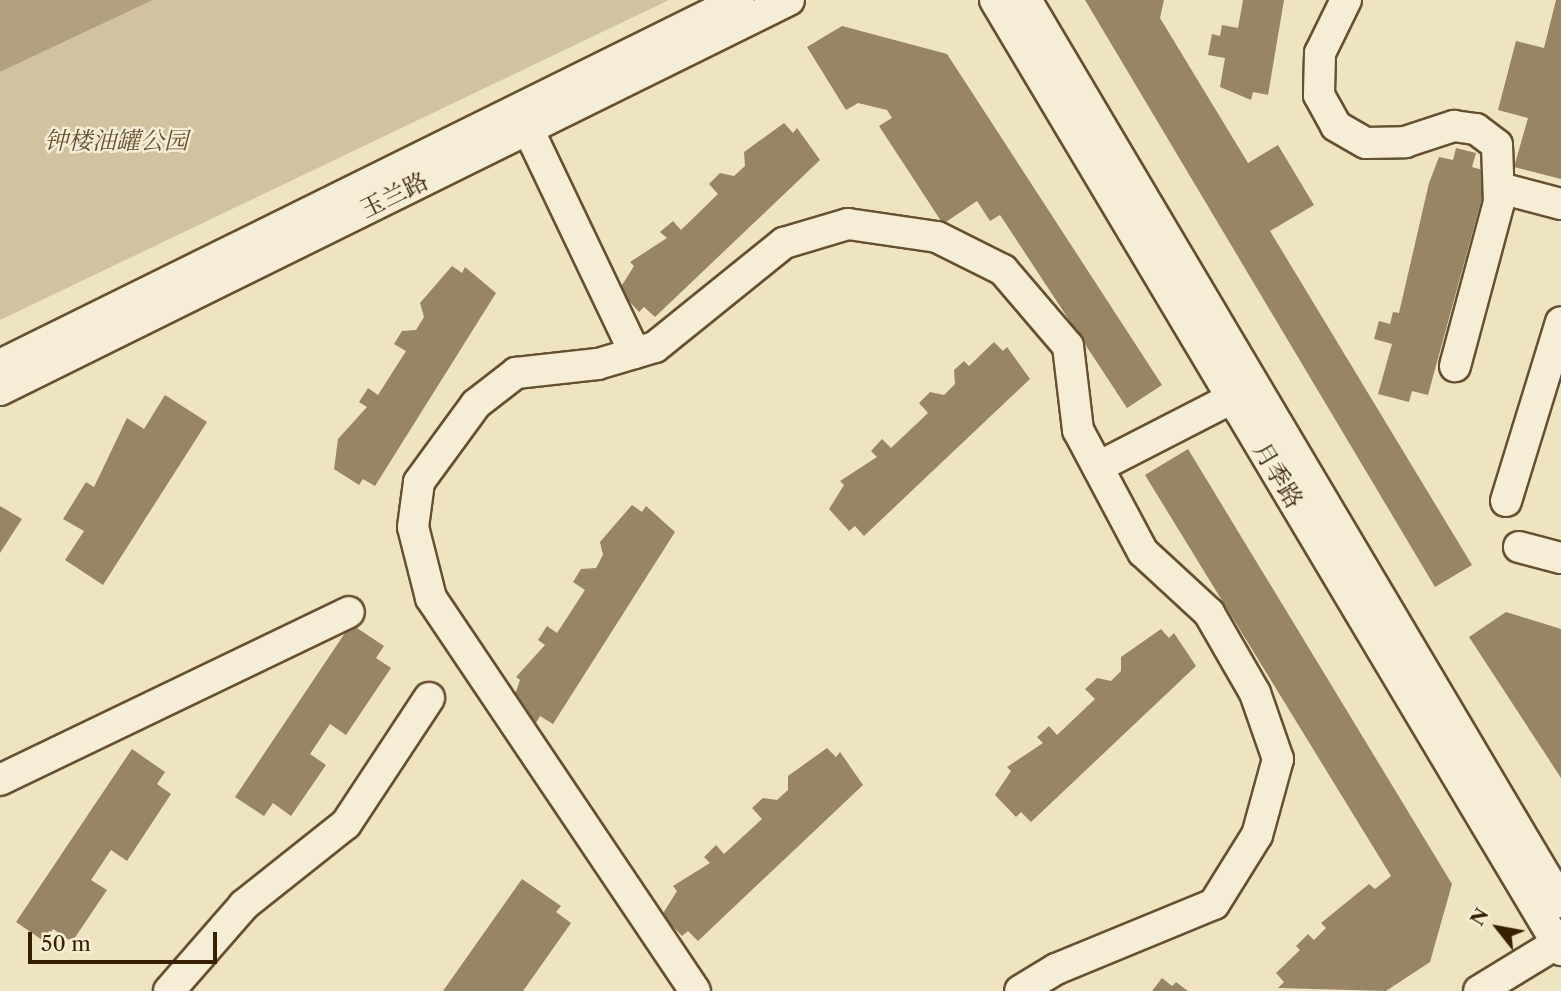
<!DOCTYPE html>
<html>
<head>
<meta charset="utf-8">
<style>
  body { margin:0 }
  #map { position:relative; width:1561px; height:991px; overflow:hidden; background:#efe4c0; font-family:"Libre Caslon Text","Noto Serif SC",serif }
  div>[style] { position:absolute }
  [style*='--x'] { left:calc(var(--x)*1px); top:calc(var(--y)*1px); width:calc(var(--w)*1px); rotate:calc(var(--a)*1deg) }
  .green>* { inset:0; background:#d0c39f }
  .water>* { inset:0; background:#b1a17f }
  .building>* { inset:0; background:#978564 }
  .roads { filter:drop-shadow(2px 0 #665030) drop-shadow(-2px 0 #665030) drop-shadow(0 2px #665030) drop-shadow(0 -2px #665030) }
  .minor>* { height:30px; margin:-15px; padding:0 15px; transform-origin:15px; border-radius:15px; background:#f5edd6 }
  span { translate:-50% -50%; white-space:nowrap; text-align:center; line-height:1.15; -webkit-text-stroke:5px #f5edd6; paint-order:stroke }
  .park-label { font-size:24px; color:#665030; font-style:italic }
  .street-label { font-size:24px; color:#381f00 }
  .north { position:absolute; left:1463px; top:893px; width:70px; height:70px; -webkit-text-stroke:5px #f5edd6; paint-order:stroke; rotate:301deg; font-size:19px; font-weight:700; line-height:28px; text-align:center; color:#381f00 }
  .north::after { content:''; display:block; margin:auto; width:24px; height:32px; background:#381f00; clip-path:polygon(50% 0,100% 100%,50% 72%,0 100%) }
  .scale { position:absolute; left:28px; top:932px; width:189px; height:32px; box-sizing:border-box; border:4px solid #381f00; border-top:0; padding-left:9px; font-size:21px; line-height:24px; white-space:nowrap; color:#381f00; -webkit-text-stroke:5px #f5edd6; paint-order:stroke }
</style>
</head>
<body>
<div id="map">
  <div class="green">
    <i style="clip-path:polygon(153px 0,669px 0,0 320px,0 72px)"></i>
  </div>
  <div class="water">
    <i style="clip-path:polygon(0 0,153px 0,0 72px)"></i>
  </div>
  <div class="building">
    <i style="clip-path:polygon(1085px 0,1164px 0,1160px 18px,1248px 163px,1278px 145px,1314px 205px,1270px 231px,1472px 565px,1435px 587px)"></i>
    <i style="clip-path:polygon(1243px 0,1284px 0,1268px 95px,1253px 92px,1251px 100px,1220px 87px,1225px 58px,1208px 55px,1212px 34px,1220px 36px,1222px 25px,1238px 28px)"></i>
    <i style="clip-path:polygon(1556px 0,1561px 0,1561px 179px,1514px 167px,1528px 118px,1498px 110px,1516px 41px,1544px 48px)"></i>
    <i style="clip-path:polygon(842px 26px,947px 54px,1162px 385px,1127px 408px,1000px 215px,990px 221px,977px 201px,943px 224px,879px 126px,892px 118px,887px 110px,858px 103px,846px 110px,807px 47px)"></i>
    <i style="clip-path:polygon(784px 123px,793px 133px,797px 128px,820px 160px,655px 317px,644px 307px,639px 312px,619px 290px,634px 266px,630px 262px,667px 238px,660px 232px,673px 221px,681px 230px,718px 194px,709px 184px,720px 173px,734px 176px,745px 166px,744px 152px)"></i>
    <i style="clip-path:polygon(1456px 148px,1476px 153px,1472px 167px,1489px 172px,1428px 395px,1412px 391px,1409px 402px,1378px 394px,1392px 344px,1374px 339px,1379px 321px,1390px 324px,1393px 312px,1399px 313px,1429px 183px,1439px 157px,1453px 160px)"></i>
    <i style="clip-path:polygon(452px 266px,462px 273px,465px 267px,496px 293px,375px 486px,363px 479px,359px 485px,334px 469px,338px 439px,367px 407px,359px 402px,368px 388px,378px 395px,406px 351px,394px 344px,402px 331px,416px 330px,424px 317px,420px 303px)"></i>
    <i style="clip-path:polygon(994px 342px,1003px 351px,1007px 347px,1030px 379px,864px 536px,855px 526px,849px 531px,829px 509px,844px 485px,840px 481px,877px 457px,871px 451px,882px 439px,891px 448px,928px 413px,919px 403px,930px 392px,944px 395px,955px 384px,954px 370px,964px 361px,969px 366px)"></i>
    <i style="clip-path:polygon(165px 395px,207px 422px,103px 585px,65px 560px,84px 531px,63px 519px,86px 482px,94px 487px,127px 418px,144px 429px)"></i>
    <i style="clip-path:polygon(1188px 449px,1452px 884px,1430px 962px,1386px 991px,1278px 988px,1284px 982px,1276px 973px,1300px 950px,1296px 946px,1308px 934px,1314px 940px,1326px 928px,1321px 923px,1369px 884px,1375px 889px,1391px 876px,1145px 475px)"></i>
    <i style="clip-path:polygon(632px 505px,642px 512px,646px 506px,675px 532px,553px 724px,540px 716px,536px 723px,511px 706px,520px 680px,516px 677px,545px 645px,538px 640px,547px 626px,557px 633px,585px 590px,573px 582px,581px 569px,596px 568px,603px 555px,600px 542px)"></i>
    <i style="clip-path:polygon(0 506px,22px 519px,0 553px)"></i>
    <i style="clip-path:polygon(1506px 612px,1561px 629px,1561px 778px,1469px 637px)"></i>
    <i style="clip-path:polygon(351px 624px,384px 646px,376px 658px,391px 668px,346px 735px,330px 724px,310px 754px,326px 765px,291px 816px,273px 803px,264px 816px,235px 797px)"></i>
    <i style="clip-path:polygon(1161px 629px,1169px 638px,1174px 633px,1196px 666px,1031px 822px,1021px 812px,1016px 817px,995px 795px,1011px 771px,1007px 767px,1043px 743px,1037px 737px,1049px 726px,1057px 735px,1095px 699px,1085px 689px,1097px 678px,1111px 681px,1121px 671px,1121px 657px)"></i>
    <i style="clip-path:polygon(827px 748px,836px 757px,840px 752px,863px 785px,698px 941px,688px 931px,682px 936px,662px 915px,677px 891px,673px 886px,710px 863px,704px 857px,716px 845px,724px 854px,762px 819px,752px 808px,763px 798px,777px 800px,788px 790px,788px 776px)"></i>
    <i style="clip-path:polygon(132px 749px,165px 772px,157px 784px,171px 794px,127px 861px,111px 850px,91px 880px,107px 890px,72px 942px,53px 929px,45px 942px,16px 922px)"></i>
    <i style="clip-path:polygon(522px 879px,561px 906px,556px 912px,571px 923px,523px 991px,443px 991px)"></i>
    <i style="clip-path:polygon(1162px 978px,1172px 986px,1176px 982px,1188px 991px,1152px 991px)"></i>
  </div>
  <div class="roads">
    <div class="minor">
      <i style="--x:995;--y:0;--w:1106;--a:59.21"></i>
      <i style="--x:1026;--y:0;--w:1049;--a:59.33"></i>
      <i style="--x:1346;--y:0;--w:59;--a:116.1"></i>
      <i style="--x:1320;--y:53;--w:42;--a:91.4"></i>
      <i style="--x:1319;--y:95;--w:35;--a:61"></i>
      <i style="--x:1336;--y:126;--w:34;--a:30"></i>
      <i style="--x:1366;--y:143;--w:39;--a:-1"></i>
      <i style="--x:1405;--y:142;--w:52;--a:-18.1"></i>
      <i style="--x:1454;--y:126;--w:22;--a:8"></i>
      <i style="--x:1476;--y:129;--w:26;--a:37"></i>
      <i style="--x:1497;--y:145;--w:57;--a:88"></i>
      <i style="--x:1499;--y:202;--w:170;--a:105"></i>
      <i style="--x:528;--y:129;--w:248;--a:64.5"></i>
      <i style="--x:1500;--y:188;--w:63;--a:14.7"></i>
      <i style="--x:0;--y:365;--w:824;--a:-26.29"></i>
      <i style="--x:0;--y:390;--w:880;--a:-26.3"></i>
      <i style="--x:1098;--y:467;--w:151;--a:-27.2"></i>
      <i style="--x:1506;--y:501;--w:187;--a:-72.9"></i>
      <i style="--x:1519;--y:547;--w:43;--a:14.7"></i>
      <i style="--x:0;--y:780;--w:387;--a:-25.7"></i>
      <i style="--x:169;--y:991;--w:114;--a:-48.9"></i>
      <i style="--x:244;--y:905;--w:130;--a:-38.5"></i>
      <i style="--x:346;--y:824;--w:151;--a:-56.6"></i>
      <i style="--x:695;--y:991;--w:473;--a:-123.9"></i>
      <i style="--x:431;--y:598;--w:73;--a:-104.2"></i>
      <i style="--x:413;--y:527;--w:45;--a:-82.4"></i>
      <i style="--x:419;--y:482;--w:97;--a:-53.8"></i>
      <i style="--x:476;--y:404;--w:51;--a:-37.8"></i>
      <i style="--x:516;--y:373;--w:82;--a:-6.3"></i>
      <i style="--x:598;--y:364;--w:59;--a:-16.6"></i>
      <i style="--x:655;--y:347;--w:166;--a:-38.9"></i>
      <i style="--x:784;--y:243;--w:67;--a:-16.5"></i>
      <i style="--x:848;--y:224;--w:90;--a:8.3"></i>
      <i style="--x:937;--y:237;--w:74;--a:26.6"></i>
      <i style="--x:1003;--y:270;--w:100;--a:49.5"></i>
      <i style="--x:1068;--y:346;--w:85;--a:83.2"></i>
      <i style="--x:1078;--y:430;--w:138;--a:62"></i>
      <i style="--x:1143;--y:552;--w:90;--a:42.7"></i>
      <i style="--x:1209;--y:613;--w:92;--a:60.1"></i>
      <i style="--x:1255;--y:693;--w:70;--a:70.8"></i>
      <i style="--x:1278;--y:759;--w:79;--a:105.4"></i>
      <i style="--x:1257;--y:835;--w:81;--a:121.9"></i>
      <i style="--x:1214;--y:904;--w:171;--a:157.6"></i>
      <i style="--x:1056;--y:969;--w:42;--a:148.6"></i>
      <i style="--x:1479;--y:991;--w:96;--a:-31.4"></i>
    </div>
  </div>
  <div class="park-label">
    <span style="left:116px;top:141px">钟楼油罐公园</span>
  </div>
  <div class="street-label">
    <span style="left:394px;top:195px;rotate:-26deg">玉兰路</span>
    <span style="left:1278px;top:475px;rotate:59deg">月季路</span>
  </div>
  <div class="north">N</div>
  <div class="scale">50 m</div>
</div>
</body>
</html>
